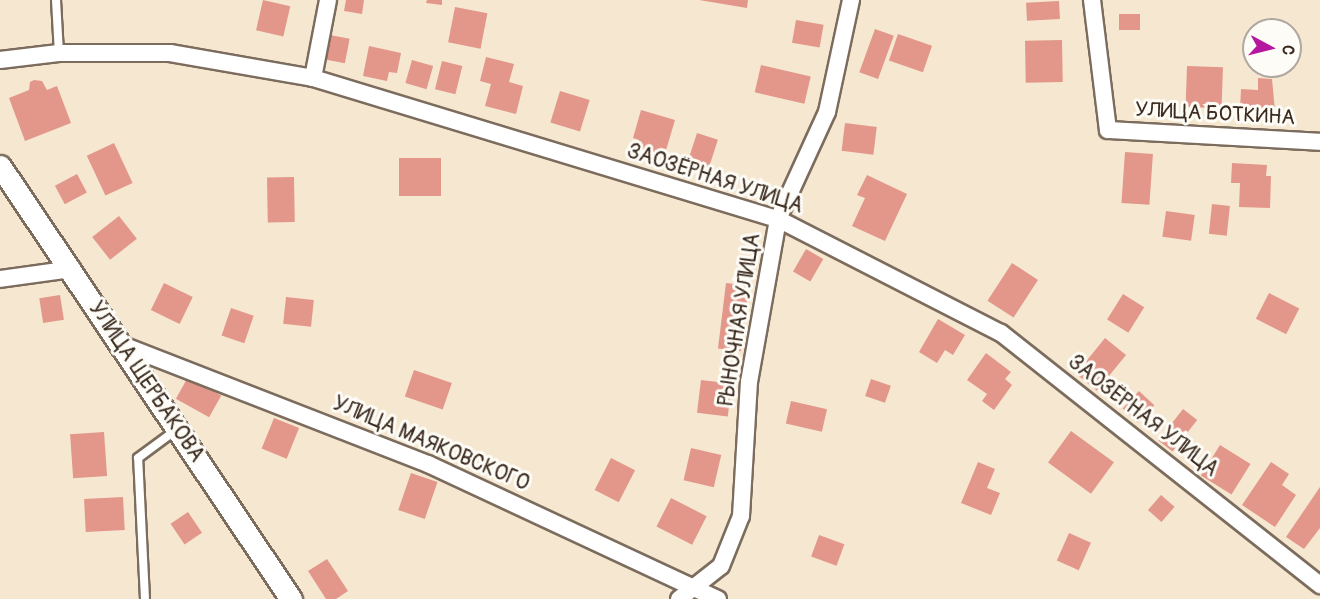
<!DOCTYPE html>
<html>
<head>
<meta charset="utf-8">
<style>
  body { margin:0 }
  #map { position:relative; width:1320px; height:599px; overflow:hidden; background:#f6e7d1; font-family:Pangolin,sans-serif }
  div>[style] { position:absolute }
  [style*='--x'] { left:calc(var(--x)*1px); top:calc(var(--y)*1px); width:calc(var(--w)*1px); rotate:calc(var(--a)*1deg) }
  .building>* { inset:0; background:#e2978a; transform-origin:0 0 }
  .roads { filter:drop-shadow(2px 0 #7c6c5d) drop-shadow(-2px 0 #7c6c5d) drop-shadow(0 2px #7c6c5d) drop-shadow(0 -2px #7c6c5d) }
  .service>* { height:8px; margin:-4px; padding:0 4px; transform-origin:4px; border-radius:4px; background:#fff }
  .minor>* { height:16px; margin:-8px; padding:0 8px; transform-origin:8px; border-radius:8px; background:#fff }
  .tertiary>* { height:21px; margin:-10.5px; padding:0 10.5px; transform-origin:10.5px; border-radius:10.5px; background:#fff }
  span { translate:-50% -50%; white-space:nowrap; text-align:center; line-height:1.15; -webkit-text-stroke:6px #fdfcf7; paint-order:stroke }
  .street-label { font-size:21px; color:#3b2a1e }
  .north { position:absolute; left:1242px; top:18px; width:60px; height:60px; box-sizing:border-box; background:#fdfcf7; border:2px solid #afa8a0; border-radius:50%; rotate:97deg; font-size:16px; font-weight:700; line-height:24px; text-align:center; color:#3b2a1e }
  .north::after { content:''; display:block; margin:auto; width:21px; height:27px; background:#b5179e; clip-path:polygon(50% 0,100% 100%,50% 72%,0 100%) }
</style>
</head>
<body>
<div id="map">
  <div class="building">
    <i style="left:263px;top:0;width:28px;height:31px;rotate:13deg"></i>
    <i style="clip-path:polygon(346px 0,364px 0,362px 14px,344px 11px)"></i>
    <i style="clip-path:polygon(427px 0,442px 0,442px 5px,426px 3px)"></i>
    <i style="clip-path:polygon(699px 0,748px 0,747px 8px)"></i>
    <i style="left:1059px;top:1px;width:18px;height:33px;rotate:87deg"></i>
    <i style="left:455px;top:7px;width:33px;height:36px;rotate:11deg"></i>
    <i style="left:1119px;top:14px;width:21px;height:16px"></i>
    <i style="left:796px;top:20px;width:28px;height:23px;rotate:10deg"></i>
    <i style="left:875px;top:29px;width:20px;height:46px;rotate:20deg"></i>
    <i style="left:898px;top:34px;width:36px;height:28px;rotate:19deg"></i>
    <i style="left:330px;top:35px;width:20px;height:25px;rotate:11deg"></i>
    <i style="left:1062px;top:40px;width:42px;height:37px;rotate:89deg"></i>
    <i style="clip-path:polygon(369px 46px,401px 53px,397px 73px,389px 72px,387px 81px,363px 76px)"></i>
    <i style="clip-path:polygon(486px 57px,514px 64px,509px 82px,523px 86px,516px 114px,485px 106px,491px 84px,480px 81px)"></i>
    <i style="left:412px;top:60px;width:22px;height:24px;rotate:16deg"></i>
    <i style="left:442px;top:61px;width:21px;height:29px;rotate:14deg"></i>
    <i style="left:761px;top:65px;width:51px;height:28px;rotate:13deg"></i>
    <i style="left:1187px;top:66px;width:36px;height:41px;rotate:2deg"></i>
    <i style="clip-path:polygon(1258px 78px,1272px 79px,1275px 111px,1240px 110px,1241px 89px,1258px 90px)"></i>
    <i style="clip-path:polygon(34px 80px,42px 81px,47px 90px,57px 86px,71px 123px,25px 141px,9px 98px,29px 90px,30px 82px)"></i>
    <i style="left:560px;top:91px;width:31px;height:33px;rotate:17deg"></i>
    <i style="clip-path:polygon(641px 110px,675px 120px,664px 157px,636px 149px,639px 140px,633px 138px)"></i>
    <i style="left:845px;top:123px;width:32px;height:28px;rotate:7deg"></i>
    <i style="left:697px;top:133px;width:22px;height:30px;rotate:18deg"></i>
    <i style="left:114px;top:143px;width:44px;height:30px;rotate:65deg"></i>
    <i style="left:1125px;top:152px;width:28px;height:51px;rotate:4deg"></i>
    <i style="left:399px;top:158px;width:42px;height:38px"></i>
    <i style="clip-path:polygon(1232px 163px,1267px 165px,1266px 176px,1271px 176px,1270px 208px,1239px 207px,1240px 183px,1231px 183px)"></i>
    <i style="left:77px;top:174px;width:21px;height:25px;rotate:62deg"></i>
    <i style="clip-path:polygon(867px 175px,907px 194px,885px 241px,852px 226px,865px 198px,857px 195px)"></i>
    <i style="left:294px;top:177px;width:45px;height:27px;rotate:89deg"></i>
    <i style="left:1212px;top:204px;width:18px;height:30px;rotate:6deg"></i>
    <i style="left:1166px;top:211px;width:29px;height:26px;rotate:8deg"></i>
    <i style="left:119px;top:216px;width:29px;height:34px;rotate:52deg"></i>
    <i style="left:806px;top:249px;width:20px;height:26px;rotate:30deg"></i>
    <i style="left:1012px;top:263px;width:31px;height:45px;rotate:33deg"></i>
    <i style="left:164px;top:283px;width:32px;height:30px;rotate:26deg"></i>
    <i style="left:726px;top:283px;width:23px;height:66px;rotate:7deg"></i>
    <i style="left:1269px;top:293px;width:34px;height:29px;rotate:27deg"></i>
    <i style="left:1123px;top:294px;width:25px;height:30px;rotate:32deg"></i>
    <i style="left:60px;top:295px;width:25px;height:21px;rotate:81deg"></i>
    <i style="left:286px;top:297px;width:28px;height:27px;rotate:6deg"></i>
    <i style="left:231px;top:308px;width:24px;height:29px;rotate:19deg"></i>
    <i style="clip-path:polygon(938px 319px,965px 335px,953px 355px,945px 350px,937px 363px,919px 352px)"></i>
    <i style="left:1105px;top:338px;width:27px;height:46px;rotate:39deg"></i>
    <i style="clip-path:polygon(986px 353px,1011px 372px,1005px 379px,1012px 385px,994px 410px,982px 401px,987px 394px,967px 380px)"></i>
    <i style="left:414px;top:370px;width:40px;height:28px;rotate:19deg"></i>
    <i style="left:188px;top:377px;width:38px;height:25px;rotate:29deg"></i>
    <i style="left:871px;top:379px;width:21px;height:18px;rotate:19deg"></i>
    <i style="left:701px;top:380px;width:31px;height:33px;rotate:7deg"></i>
    <i style="left:1139px;top:391px;width:21px;height:24px;rotate:43deg"></i>
    <i style="left:791px;top:401px;width:37px;height:23px;rotate:13deg"></i>
    <i style="left:1183px;top:409px;width:18px;height:40px;rotate:38deg"></i>
    <i style="left:274px;top:418px;width:27px;height:33px;rotate:22deg"></i>
    <i style="left:1071px;top:431px;width:53px;height:39px;rotate:36deg"></i>
    <i style="left:104px;top:432px;width:44px;height:34px;rotate:86deg"></i>
    <i style="left:1220px;top:445px;width:36px;height:36px;rotate:32deg"></i>
    <i style="left:691px;top:448px;width:31px;height:33px;rotate:13deg"></i>
    <i style="left:611px;top:458px;width:27px;height:36px;rotate:27deg"></i>
    <i style="clip-path:polygon(978px 462px,995px 469px,987px 488px,1000px 493px,991px 515px,961px 503px)"></i>
    <i style="clip-path:polygon(1271px 462px,1289px 474px,1282px 485px,1296px 495px,1275px 527px,1242px 505px)"></i>
    <i style="left:411px;top:473px;width:28px;height:39px;rotate:19deg"></i>
    <i style="clip-path:polygon(1320px 487px,1320px 528px,1304px 549px,1286px 537px)"></i>
    <i style="left:1161px;top:495px;width:18px;height:20px;rotate:41deg"></i>
    <i style="left:123px;top:497px;width:33px;height:39px;rotate:87deg"></i>
    <i style="left:671px;top:498px;width:40px;height:32px;rotate:27deg"></i>
    <i style="left:188px;top:512px;width:25px;height:21px;rotate:56deg"></i>
    <i style="left:1069px;top:533px;width:24px;height:30px;rotate:24deg"></i>
    <i style="left:819px;top:535px;width:27px;height:23px;rotate:20deg"></i>
    <i style="clip-path:polygon(327px 559px,348px 591px,336px 599px,326px 599px,308px 571px)"></i>
  </div>
  <div class="roads">
    <div class="service">
      <i style="--x:56;--y:0;--w:53;--a:86.8"></i>
      <i style="--x:145;--y:599;--w:141;--a:-92.8"></i>
      <i style="--x:138;--y:458;--w:47;--a:-36.4"></i>
    </div>
    <div class="minor">
      <i style="--x:1092;--y:0;--w:131;--a:83"></i>
      <i style="--x:1108;--y:130;--w:212;--a:3.2"></i>
      <i style="--x:0;--y:60;--w:59;--a:-6.8"></i>
      <i style="--x:59;--y:53;--w:111;--a:0"></i>
      <i style="--x:170;--y:53;--w:145;--a:9.9"></i>
      <i style="--x:313;--y:78;--w:486;--a:16.9"></i>
      <i style="--x:778;--y:219;--w:250;--a:27.1"></i>
      <i style="--x:1001;--y:333;--w:407;--a:38.3"></i>
      <i style="--x:313;--y:78;--w:79;--a:-79.1"></i>
      <i style="--x:0;--y:279;--w:73;--a:-7.9"></i>
      <i style="--x:120;--y:344;--w:331;--a:21.3"></i>
      <i style="--x:428;--y:464;--w:320;--a:25"></i>
      <i style="--x:679;--y:599;--w:53;--a:-38.2"></i>
      <i style="--x:721;--y:566;--w:54;--a:-68.2"></i>
      <i style="--x:741;--y:516;--w:134;--a:-86.6"></i>
      <i style="--x:749;--y:382;--w:166;--a:-79.9"></i>
      <i style="--x:778;--y:219;--w:118;--a:-65.4"></i>
      <i style="--x:827;--y:112;--w:115;--a:-77.9"></i>
    </div>
    <div class="tertiary">
      <i style="--x:0;--y:166;--w:522;--a:56.1"></i>
    </div>
  </div>
  <div class="street-label">
    <span style="left:1215px;top:114px;rotate:3deg">УЛИЦА БОТКИНА</span>
    <span style="left:715px;top:179px;rotate:18deg">ЗАОЗЁРНАЯ УЛИЦА</span>
    <span style="left:740px;top:320px;rotate:-81deg">РЫНОЧНАЯ УЛИЦА</span>
    <span style="left:146px;top:382px;rotate:56deg">УЛИЦА ЩЕРБАКОВА</span>
    <span style="left:1143px;top:416px;rotate:38deg">ЗАОЗЁРНАЯ УЛИЦА</span>
    <span style="left:431px;top:444px;rotate:23deg">УЛИЦА МАЯКОВСКОГО</span>
  </div>
  <div class="north">С</div>
</div>
</body>
</html>
